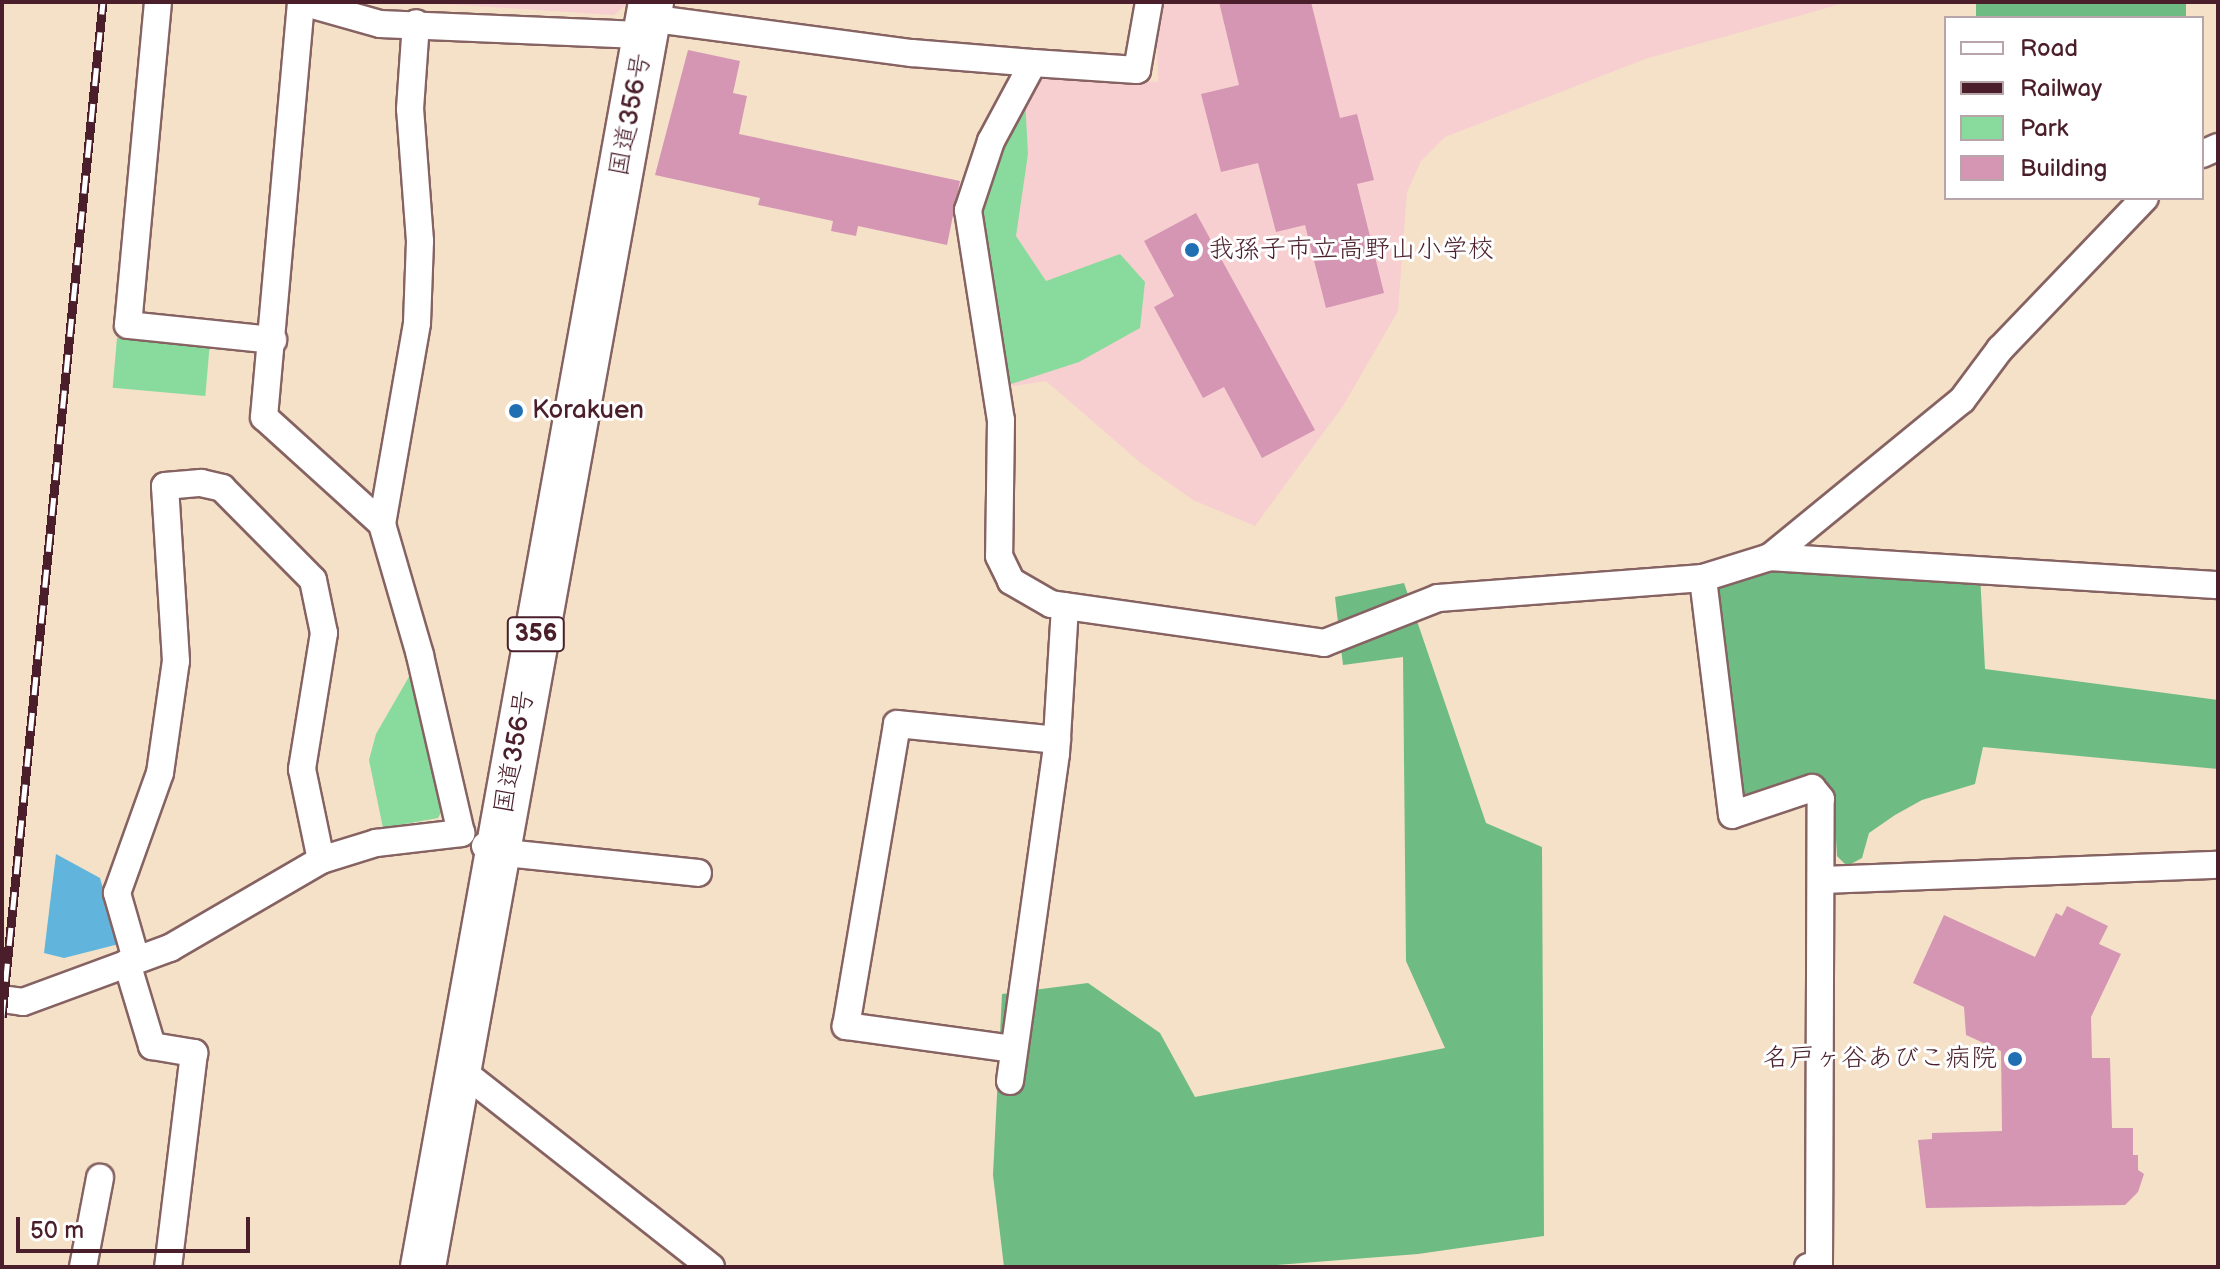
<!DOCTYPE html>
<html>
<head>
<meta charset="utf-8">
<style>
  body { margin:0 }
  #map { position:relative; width:2220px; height:1269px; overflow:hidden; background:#f4e1c8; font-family:"Balsamiq Sans","Klee One",sans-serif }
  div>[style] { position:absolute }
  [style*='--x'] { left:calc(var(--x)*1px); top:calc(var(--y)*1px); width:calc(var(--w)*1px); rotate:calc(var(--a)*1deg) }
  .built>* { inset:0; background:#f7cfd0 }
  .green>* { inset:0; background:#88db9c; transform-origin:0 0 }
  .forest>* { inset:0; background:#6ebb84; transform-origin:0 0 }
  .water>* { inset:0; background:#61b5dd }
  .building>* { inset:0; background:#d596b4 }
  .roads { filter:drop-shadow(2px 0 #866362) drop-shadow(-2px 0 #866362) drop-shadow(0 2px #866362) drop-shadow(0 -2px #866362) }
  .street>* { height:26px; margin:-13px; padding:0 13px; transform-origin:13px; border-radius:13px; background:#fff }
  .highway>* { height:44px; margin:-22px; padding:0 22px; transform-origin:22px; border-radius:22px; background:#fff }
  .rail>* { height:9px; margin-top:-4.5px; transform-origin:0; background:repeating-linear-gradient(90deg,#fff 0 18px,#4a1f2b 0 36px); box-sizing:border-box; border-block:2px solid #4a1f2b }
  .dots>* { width:22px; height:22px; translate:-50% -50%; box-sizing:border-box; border:4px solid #fff; border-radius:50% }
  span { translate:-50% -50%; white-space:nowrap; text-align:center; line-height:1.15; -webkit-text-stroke:6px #fff; paint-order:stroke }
  .shield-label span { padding:2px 6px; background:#fff; border:2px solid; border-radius:6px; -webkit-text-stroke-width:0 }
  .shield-label { font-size:24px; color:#4a1f2b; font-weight:700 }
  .street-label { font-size:26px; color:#4a1f2b }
  .poi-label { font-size:26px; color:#4a1f2b }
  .left { translate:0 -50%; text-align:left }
  .right { translate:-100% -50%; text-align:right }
  .frame { position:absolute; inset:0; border:4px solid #4a1f2b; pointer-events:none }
  .legend { position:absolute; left:1944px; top:16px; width:260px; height:184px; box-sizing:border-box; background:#fff; border:2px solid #b7a5aa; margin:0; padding:10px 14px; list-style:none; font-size:24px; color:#4a1f2b }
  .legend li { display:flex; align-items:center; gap:16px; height:40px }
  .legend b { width:40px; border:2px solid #b7a5aa }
  .scale { position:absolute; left:16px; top:1217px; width:234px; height:36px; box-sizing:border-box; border:4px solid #4a1f2b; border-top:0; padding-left:10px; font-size:24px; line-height:28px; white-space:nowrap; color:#4a1f2b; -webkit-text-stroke:6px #fff; paint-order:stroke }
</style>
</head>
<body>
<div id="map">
  <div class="built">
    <i style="clip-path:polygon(417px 2px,629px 2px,614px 15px)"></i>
    <i style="clip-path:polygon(1165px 2px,1848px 2px,1645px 59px,1445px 137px,1421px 161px,1407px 192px,1398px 311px,1343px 406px,1255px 526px,1193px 500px,1142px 464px,1046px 381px,1014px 386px,1003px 380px,1000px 136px,1040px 74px,1158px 82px,1157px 45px)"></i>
  </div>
  <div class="green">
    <i style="clip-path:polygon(1025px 99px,1028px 154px,1016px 236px,1046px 281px,1120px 254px,1145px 282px,1140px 328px,1079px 362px,1011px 384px,1006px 380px,975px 217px,1001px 139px)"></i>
    <i style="left:117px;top:338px;width:93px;height:50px;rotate:5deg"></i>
    <i style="clip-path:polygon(414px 668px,445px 805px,438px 818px,383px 828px,369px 760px,376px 734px)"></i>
  </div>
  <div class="forest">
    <i style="left:1976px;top:2px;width:210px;height:16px"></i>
    <i style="clip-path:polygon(1772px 569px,1980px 574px,1985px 669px,2218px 700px,2218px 769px,1983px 747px,1975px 784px,1922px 800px,1895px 815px,1869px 833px,1862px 858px,1847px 866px,1837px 856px,1833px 789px,1824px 779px,1802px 780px,1743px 804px,1716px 586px)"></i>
    <i style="clip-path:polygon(1404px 583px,1486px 823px,1542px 847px,1544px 1236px,1418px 1254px,1252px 1267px,1004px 1267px,993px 1175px,1002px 994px,1088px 983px,1160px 1033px,1195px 1097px,1445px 1048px,1406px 961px,1403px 657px,1343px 665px,1335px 597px)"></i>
  </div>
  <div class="water">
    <i style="clip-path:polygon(56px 854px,100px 878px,119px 944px,64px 958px,44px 953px)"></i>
  </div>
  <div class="building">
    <i style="clip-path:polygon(1219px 2px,1311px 2px,1340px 118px,1357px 114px,1374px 180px,1357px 184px,1384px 293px,1326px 308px,1305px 225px,1276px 232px,1258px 163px,1221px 172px,1201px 94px,1239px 85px)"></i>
    <i style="clip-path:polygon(688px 50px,740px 61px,733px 93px,747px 96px,739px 134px,960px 181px,947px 245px,858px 226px,856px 236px,831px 231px,833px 221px,758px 205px,760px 198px,655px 175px)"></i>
    <i style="clip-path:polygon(1196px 213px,1315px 430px,1262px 458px,1224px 387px,1203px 398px,1154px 307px,1174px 296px,1144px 241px)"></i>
    <i style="clip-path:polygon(2067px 906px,2108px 926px,2099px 944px,2121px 954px,2091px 1017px,2092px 1058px,2110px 1058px,2112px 1128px,2133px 1128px,2133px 1155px,2138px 1155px,2138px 1170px,2144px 1174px,2138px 1192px,2125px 1205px,1926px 1208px,1918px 1140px,1932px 1139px,1932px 1133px,2002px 1131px,2001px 1051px,1966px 1035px,1964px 1007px,1913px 983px,1944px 915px,2035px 957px,2056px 913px,2062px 916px)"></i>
  </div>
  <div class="roads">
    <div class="street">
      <i style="--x:158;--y:2;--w:324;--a:95.3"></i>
      <i style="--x:128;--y:325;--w:146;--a:5.9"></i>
      <i style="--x:302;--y:2;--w:81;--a:15.8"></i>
      <i style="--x:380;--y:24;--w:266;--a:2.4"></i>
      <i style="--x:1149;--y:2;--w:69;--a:100"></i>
      <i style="--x:1137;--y:70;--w:104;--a:-176.1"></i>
      <i style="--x:1033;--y:63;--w:89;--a:118.3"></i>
      <i style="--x:991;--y:141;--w:73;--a:108.4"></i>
      <i style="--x:968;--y:210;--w:213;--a:81.1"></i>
      <i style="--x:1001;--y:420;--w:136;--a:90.8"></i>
      <i style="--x:999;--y:556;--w:28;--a:64"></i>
      <i style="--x:1011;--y:581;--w:46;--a:29.9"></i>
      <i style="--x:1051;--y:604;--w:276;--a:8.1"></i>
      <i style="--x:1324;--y:643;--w:123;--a:-21.5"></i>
      <i style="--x:1438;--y:598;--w:266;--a:-4.3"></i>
      <i style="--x:648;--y:18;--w:266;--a:7.6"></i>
      <i style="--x:912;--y:53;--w:121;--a:4.7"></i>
      <i style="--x:2202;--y:154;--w:17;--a:-24"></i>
      <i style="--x:382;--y:524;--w:204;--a:-80.1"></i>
      <i style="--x:417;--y:323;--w:82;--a:-87.9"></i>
      <i style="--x:420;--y:241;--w:132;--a:-94.3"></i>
      <i style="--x:410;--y:109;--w:86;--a:-86"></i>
      <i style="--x:1770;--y:557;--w:449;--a:3.6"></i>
      <i style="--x:485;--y:846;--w:13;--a:29"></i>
      <i style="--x:496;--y:852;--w:203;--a:5.9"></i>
      <i style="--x:1823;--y:880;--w:395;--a:-2.2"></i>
      <i style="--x:136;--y:959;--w:69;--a:-106.1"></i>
      <i style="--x:117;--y:893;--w:127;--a:-70.3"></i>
      <i style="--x:160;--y:773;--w:113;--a:-81.9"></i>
      <i style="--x:176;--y:661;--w:175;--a:-93.6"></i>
      <i style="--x:165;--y:486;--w:36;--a:-5"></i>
      <i style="--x:201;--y:483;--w:22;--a:13"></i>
      <i style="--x:222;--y:488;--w:129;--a:45.3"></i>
      <i style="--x:313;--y:580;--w:54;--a:78.3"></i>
      <i style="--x:324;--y:633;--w:138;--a:99.2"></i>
      <i style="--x:302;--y:769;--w:93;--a:78.2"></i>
      <i style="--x:127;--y:963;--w:87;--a:73.2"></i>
      <i style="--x:152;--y:1046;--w:43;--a:9.5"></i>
      <i style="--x:194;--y:1053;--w:216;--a:96.9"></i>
      <i style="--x:2;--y:999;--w:21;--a:8"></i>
      <i style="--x:23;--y:1002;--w:157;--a:-20.2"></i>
      <i style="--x:170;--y:948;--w:175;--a:-30.2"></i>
      <i style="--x:321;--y:860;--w:58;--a:-17.2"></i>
      <i style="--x:376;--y:843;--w:86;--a:-6.7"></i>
      <i style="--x:461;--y:833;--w:183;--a:-103"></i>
      <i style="--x:420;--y:655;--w:136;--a:-106.2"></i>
      <i style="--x:382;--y:524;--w:159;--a:-137.8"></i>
      <i style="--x:264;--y:417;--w:417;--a:-84.9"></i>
      <i style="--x:1014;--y:1049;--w:170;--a:-172.2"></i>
      <i style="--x:846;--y:1026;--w:306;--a:-80.4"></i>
      <i style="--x:897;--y:724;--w:161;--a:5.7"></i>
      <i style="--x:458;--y:1068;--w:322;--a:38.2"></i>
      <i style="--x:1010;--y:1081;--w:330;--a:-82"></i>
      <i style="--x:1056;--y:754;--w:148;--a:-86.5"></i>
      <i style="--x:83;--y:1267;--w:91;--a:-79.2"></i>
      <i style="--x:1808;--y:1267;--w:11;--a:-15"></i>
      <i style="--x:1819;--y:1264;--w:465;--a:-89.8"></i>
      <i style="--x:1821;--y:799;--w:14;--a:-129"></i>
      <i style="--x:1812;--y:788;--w:84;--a:161.4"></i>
      <i style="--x:1732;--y:815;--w:239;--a:-97"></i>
      <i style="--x:1703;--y:578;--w:70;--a:-17.4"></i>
      <i style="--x:1770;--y:557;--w:248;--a:-39.3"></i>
      <i style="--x:1962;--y:400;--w:64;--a:-53.3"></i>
      <i style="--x:2000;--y:349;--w:209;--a:-46.2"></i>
    </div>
    <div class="highway">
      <i style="--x:423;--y:1267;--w:1285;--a:-79.78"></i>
    </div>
  </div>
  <div class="rail">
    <i style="--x:2;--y:1017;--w:1020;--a:-84.32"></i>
  </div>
  <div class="dots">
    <i style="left:1192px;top:250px;background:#1f6fb2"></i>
    <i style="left:516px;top:411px;background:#1f6fb2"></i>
    <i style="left:2015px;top:1059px;background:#1f6fb2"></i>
  </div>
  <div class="shield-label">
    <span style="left:536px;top:634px">356</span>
  </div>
  <div class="street-label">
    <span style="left:631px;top:115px;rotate:-79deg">国道356号</span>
    <span style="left:515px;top:752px;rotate:-80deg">国道356号</span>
  </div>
  <div class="poi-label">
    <span class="left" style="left:1208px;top:250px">我孫子市立高野山小学校</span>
    <span class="left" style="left:532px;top:411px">Korakuen</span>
    <span class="right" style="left:1997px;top:1059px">名戸ヶ谷あびこ病院</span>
  </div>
  <div class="frame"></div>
  <ul class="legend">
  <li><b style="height:10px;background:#fff"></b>Road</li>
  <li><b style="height:10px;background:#4a1f2b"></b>Railway</li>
  <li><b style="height:22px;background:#88db9c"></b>Park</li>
  <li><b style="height:22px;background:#d596b4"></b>Building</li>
  </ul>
  <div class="scale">50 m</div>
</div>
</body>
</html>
